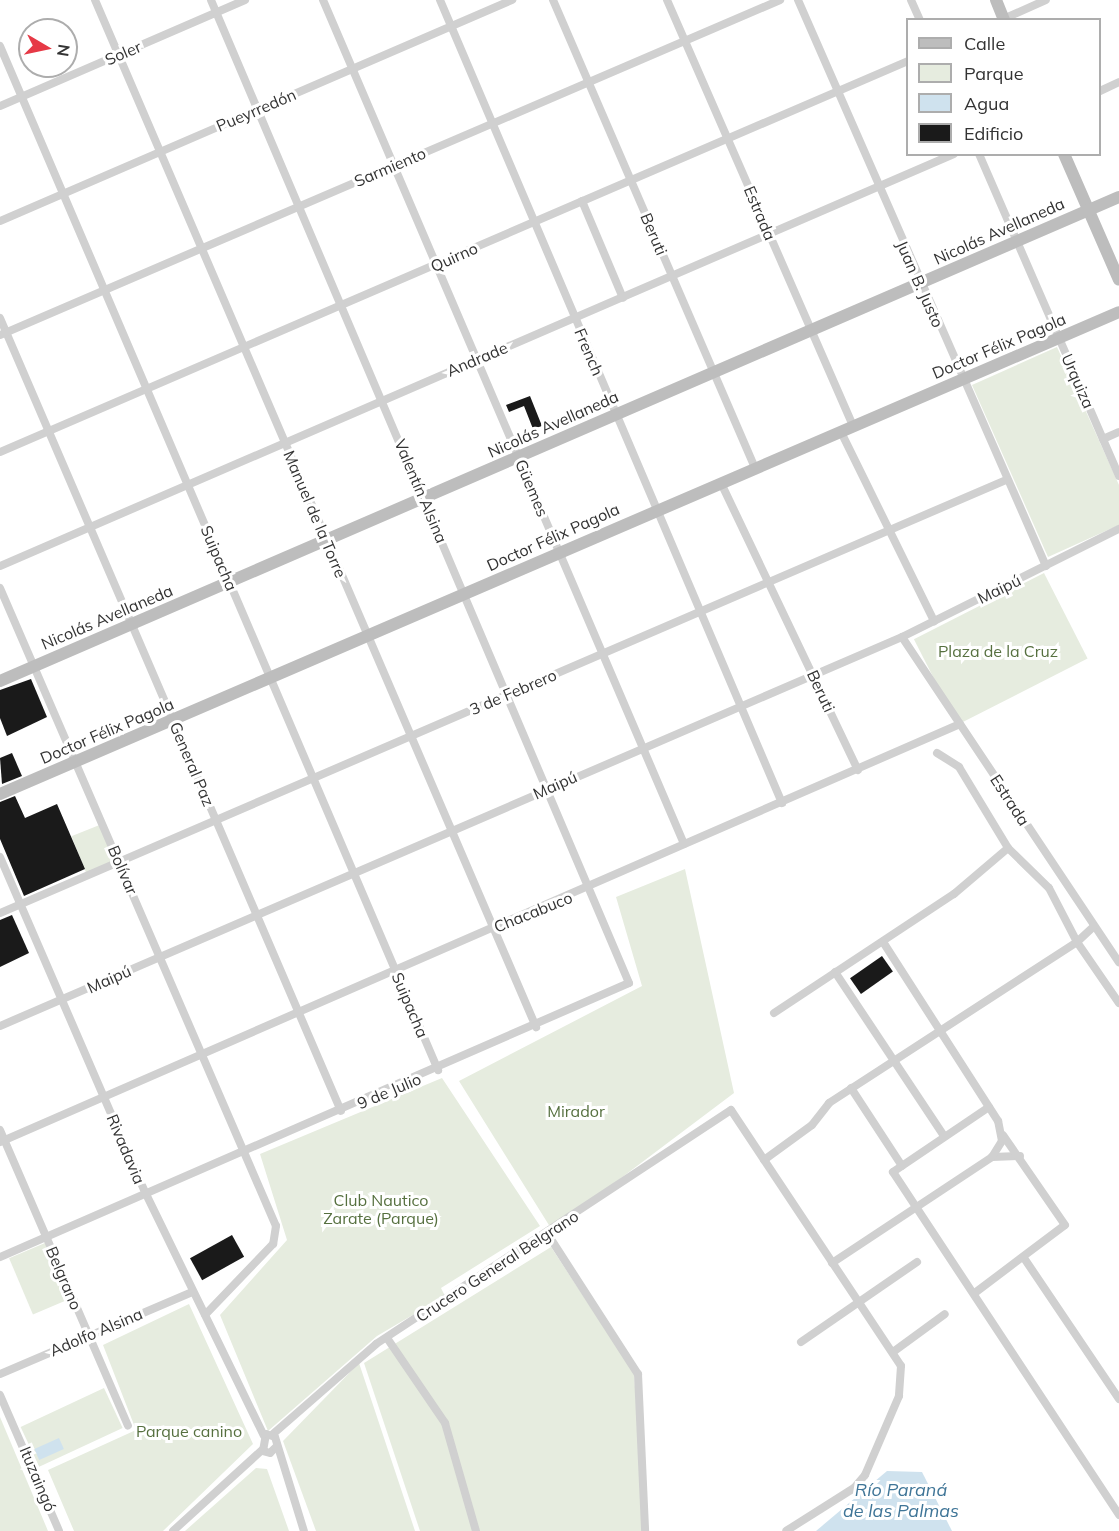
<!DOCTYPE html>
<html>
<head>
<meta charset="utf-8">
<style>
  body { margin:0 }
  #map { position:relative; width:1119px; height:1531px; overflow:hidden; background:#fff; font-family:Mulish,sans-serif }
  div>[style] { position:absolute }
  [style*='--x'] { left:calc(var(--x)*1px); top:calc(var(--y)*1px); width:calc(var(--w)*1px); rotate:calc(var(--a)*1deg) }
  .green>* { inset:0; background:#e6ecdf; transform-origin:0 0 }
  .water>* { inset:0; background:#cfe2ee; transform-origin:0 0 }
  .building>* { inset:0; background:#1a1a1a; transform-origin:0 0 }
  .street>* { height:8px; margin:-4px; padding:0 4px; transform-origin:4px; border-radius:4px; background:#d0d0d0 }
  .secondary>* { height:12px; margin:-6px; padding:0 6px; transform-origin:6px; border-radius:6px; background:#bdbdbd }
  span { translate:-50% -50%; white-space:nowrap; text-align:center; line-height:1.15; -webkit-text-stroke:6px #fff; paint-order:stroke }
  .street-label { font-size:16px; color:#333 }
  .park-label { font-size:16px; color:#56703f }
  .water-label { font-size:18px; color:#3f7597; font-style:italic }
  .legend { position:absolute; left:906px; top:18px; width:195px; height:138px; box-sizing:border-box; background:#fff; border:2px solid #adadad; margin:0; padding:8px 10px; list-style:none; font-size:18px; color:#333 }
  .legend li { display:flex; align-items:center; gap:12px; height:30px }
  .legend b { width:30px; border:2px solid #adadad }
  .north { position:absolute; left:18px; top:18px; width:60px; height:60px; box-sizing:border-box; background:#fff; border:2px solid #adadad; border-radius:50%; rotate:99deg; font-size:16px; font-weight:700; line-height:24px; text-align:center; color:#333 }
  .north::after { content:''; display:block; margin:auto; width:21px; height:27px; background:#e63946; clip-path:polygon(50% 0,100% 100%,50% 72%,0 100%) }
</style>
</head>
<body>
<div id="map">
  <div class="green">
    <i style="clip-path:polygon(1057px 347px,1119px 485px,1119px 525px,1048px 557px,972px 385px)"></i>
    <i style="left:1044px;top:573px;width:96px;height:146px;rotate:63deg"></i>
    <i style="left:102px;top:824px;width:40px;height:33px;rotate:68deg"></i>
    <i style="clip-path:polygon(685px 869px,734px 1093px,552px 1230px,459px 1081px,642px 986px,616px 897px)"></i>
    <i style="clip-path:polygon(442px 1078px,540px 1226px,441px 1288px,445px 1296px,377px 1336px,268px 1431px,220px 1315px,287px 1240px,260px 1154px)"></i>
    <i style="left:45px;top:1243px;width:61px;height:39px;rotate:67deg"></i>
    <i style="clip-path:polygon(551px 1247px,634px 1373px,645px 1531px,420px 1531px,364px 1363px)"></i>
    <i style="clip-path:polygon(189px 1304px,253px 1444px,163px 1531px,74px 1531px,48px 1470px,136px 1430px,103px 1345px)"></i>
    <i style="clip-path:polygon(359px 1363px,415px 1531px,316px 1531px,283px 1441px)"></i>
    <i style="left:104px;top:1388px;width:44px;height:92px;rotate:65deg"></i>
    <i style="clip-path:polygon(0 1417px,48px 1531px,0 1531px)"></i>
    <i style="clip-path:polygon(256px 1468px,267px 1469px,289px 1531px,185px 1531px)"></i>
  </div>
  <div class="water">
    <i style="left:59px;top:1438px;width:12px;height:27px;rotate:66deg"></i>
    <i style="clip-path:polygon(887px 1471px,922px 1472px,952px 1531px,816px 1531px)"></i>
  </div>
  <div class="building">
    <i style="clip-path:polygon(530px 396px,542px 426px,533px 429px,524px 406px,509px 412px,506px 405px)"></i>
    <i style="clip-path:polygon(31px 679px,47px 717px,7px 736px,0 718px,0 690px)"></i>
    <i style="clip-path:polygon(12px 753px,22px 776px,2px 784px,0 758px)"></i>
    <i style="clip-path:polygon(15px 796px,25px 818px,57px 804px,85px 869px,24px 896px,0 839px,0 802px)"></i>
    <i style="clip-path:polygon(12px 915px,29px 953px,0 967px,0 920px)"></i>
    <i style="left:882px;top:956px;width:19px;height:39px;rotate:55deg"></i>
    <i style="left:232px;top:1235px;width:25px;height:48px;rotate:61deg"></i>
  </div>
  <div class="street">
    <i style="--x:95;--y:0;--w:1118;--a:66.76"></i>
    <i style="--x:323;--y:0;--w:918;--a:66.84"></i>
    <i style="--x:440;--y:0;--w:873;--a:66.93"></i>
    <i style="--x:553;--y:0;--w:510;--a:66.65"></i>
    <i style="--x:667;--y:0;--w:465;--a:66.4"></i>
    <i style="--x:798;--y:0;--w:618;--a:66.34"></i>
    <i style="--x:911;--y:0;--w:22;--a:66"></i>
    <i style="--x:1001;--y:20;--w:49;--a:-24"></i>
    <i style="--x:0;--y:46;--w:1114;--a:66.84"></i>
    <i style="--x:1100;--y:91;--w:21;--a:-25"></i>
    <i style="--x:0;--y:106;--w:267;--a:-23.4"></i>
    <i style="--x:979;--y:154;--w:351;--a:66.5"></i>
    <i style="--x:582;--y:201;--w:105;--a:67.1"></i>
    <i style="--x:0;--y:221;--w:558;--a:-23.35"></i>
    <i style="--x:0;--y:318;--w:863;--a:66.73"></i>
    <i style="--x:0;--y:335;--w:849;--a:-23.24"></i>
    <i style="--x:841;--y:432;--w:211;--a:63.8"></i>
    <i style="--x:1103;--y:439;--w:17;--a:-24"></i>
    <i style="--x:0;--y:452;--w:989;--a:-23.3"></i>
    <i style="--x:721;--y:483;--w:318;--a:64.5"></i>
    <i style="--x:0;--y:566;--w:1039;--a:-23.36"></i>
    <i style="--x:0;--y:588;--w:695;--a:66.61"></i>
    <i style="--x:276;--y:1226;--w:18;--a:99"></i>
    <i style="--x:273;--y:1244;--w:98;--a:133.8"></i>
    <i style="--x:902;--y:637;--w:391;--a:56.3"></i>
    <i style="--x:937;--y:753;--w:26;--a:32"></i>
    <i style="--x:959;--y:767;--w:95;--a:58.8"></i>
    <i style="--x:1008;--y:848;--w:57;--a:44.3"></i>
    <i style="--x:1049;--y:888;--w:61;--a:62.6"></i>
    <i style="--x:1077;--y:942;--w:74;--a:55.5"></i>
    <i style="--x:0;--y:857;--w:367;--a:66.6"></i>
    <i style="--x:146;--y:1194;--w:269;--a:64"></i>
    <i style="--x:0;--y:913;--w:1095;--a:-23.29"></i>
    <i style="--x:835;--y:972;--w:197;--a:56.4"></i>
    <i style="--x:774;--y:1013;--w:216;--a:-33.5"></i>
    <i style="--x:954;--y:894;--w:71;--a:-40.4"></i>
    <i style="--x:0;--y:1026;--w:982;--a:-23.33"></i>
    <i style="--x:902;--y:637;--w:242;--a:-26.5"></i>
    <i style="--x:851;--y:1088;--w:93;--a:56.8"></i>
    <i style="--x:989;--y:1107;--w:116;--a:145.9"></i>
    <i style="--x:893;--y:1172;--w:411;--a:56.6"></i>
    <i style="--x:0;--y:1130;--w:322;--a:66.6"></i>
    <i style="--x:0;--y:1142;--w:1047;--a:-23.53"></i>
    <i style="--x:992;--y:1157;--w:28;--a:-2"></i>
    <i style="--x:764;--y:1160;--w:59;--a:-36.1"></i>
    <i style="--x:812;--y:1125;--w:28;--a:-52"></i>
    <i style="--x:829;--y:1103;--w:296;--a:-33"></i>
    <i style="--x:1077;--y:942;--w:23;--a:-43"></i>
    <i style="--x:547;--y:1233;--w:168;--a:57.2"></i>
    <i style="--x:638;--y:1374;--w:157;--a:87.4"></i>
    <i style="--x:0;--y:1257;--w:686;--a:-23.54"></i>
    <i style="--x:629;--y:983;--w:1068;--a:-113.04"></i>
    <i style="--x:1024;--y:1258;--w:170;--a:56"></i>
    <i style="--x:832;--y:1263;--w:192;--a:-33.5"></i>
    <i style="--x:992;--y:1157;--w:19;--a:-58"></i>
    <i style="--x:1002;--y:1141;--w:20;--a:-101"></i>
    <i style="--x:998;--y:1121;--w:213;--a:-122.7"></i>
    <i style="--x:976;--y:1292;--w:111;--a:-37"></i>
    <i style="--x:1065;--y:1225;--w:109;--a:-124.6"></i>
    <i style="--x:387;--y:1338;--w:103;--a:55.7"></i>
    <i style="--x:445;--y:1423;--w:112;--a:74"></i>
    <i style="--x:801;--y:1342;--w:141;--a:-34.6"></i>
    <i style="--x:893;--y:1352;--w:64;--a:-36.2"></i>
    <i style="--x:0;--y:1374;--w:209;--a:-23.1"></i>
    <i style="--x:0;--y:1395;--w:148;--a:66.5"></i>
    <i style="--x:273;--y:1434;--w:137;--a:-41.1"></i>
    <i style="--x:376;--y:1344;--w:425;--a:-33.4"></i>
    <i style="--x:731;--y:1110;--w:307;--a:56.4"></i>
    <i style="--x:901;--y:1366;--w:30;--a:94"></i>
    <i style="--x:899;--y:1396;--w:86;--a:113.3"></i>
    <i style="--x:865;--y:1475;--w:17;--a:130"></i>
    <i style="--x:854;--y:1488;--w:80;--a:147.7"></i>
    <i style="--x:276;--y:1447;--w:8;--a:135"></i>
    <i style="--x:270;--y:1453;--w:7;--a:-164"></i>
    <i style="--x:263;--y:1451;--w:17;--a:-80"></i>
    <i style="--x:266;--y:1434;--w:9;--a:18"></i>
    <i style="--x:275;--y:1437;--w:98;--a:72.9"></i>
    <i style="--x:173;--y:1531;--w:122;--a:-42.3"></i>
  </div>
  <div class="secondary">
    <i style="--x:996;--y:0;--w:22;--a:68"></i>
    <i style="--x:1064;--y:154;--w:137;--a:66.4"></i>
    <i style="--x:0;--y:681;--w:1219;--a:-23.39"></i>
    <i style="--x:0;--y:794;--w:1218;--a:-23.3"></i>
  </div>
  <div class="street-label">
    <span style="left:123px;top:53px;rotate:-23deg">Soler</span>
    <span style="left:256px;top:110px;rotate:-23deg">Pueyrredón</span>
    <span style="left:390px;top:167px;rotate:-23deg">Sarmiento</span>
    <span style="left:760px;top:213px;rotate:67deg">Estrada</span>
    <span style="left:999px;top:231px;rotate:-24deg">Nicolás Avellaneda</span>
    <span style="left:654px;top:234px;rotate:67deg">Beruti</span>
    <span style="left:454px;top:257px;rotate:-24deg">Quirno</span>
    <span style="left:920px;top:284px;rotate:66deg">Juan B. Justo</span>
    <span style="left:999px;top:346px;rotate:-23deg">Doctor Félix Pagola</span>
    <span style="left:589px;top:352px;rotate:67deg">French</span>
    <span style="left:477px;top:359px;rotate:-23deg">Andrade</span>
    <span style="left:1078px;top:381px;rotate:66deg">Urquiza</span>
    <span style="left:553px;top:424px;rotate:-24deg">Nicolás Avellaneda</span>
    <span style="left:532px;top:488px;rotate:67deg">Güemes</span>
    <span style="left:421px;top:491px;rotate:67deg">Valentín Alsina</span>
    <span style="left:315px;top:514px;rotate:67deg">Manuel de la Torre</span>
    <span style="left:553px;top:537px;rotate:-24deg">Doctor Félix Pagola</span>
    <span style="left:219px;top:558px;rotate:67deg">Suipacha</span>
    <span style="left:999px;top:589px;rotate:-26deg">Maipú</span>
    <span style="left:107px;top:617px;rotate:-23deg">Nicolás Avellaneda</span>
    <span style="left:821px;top:691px;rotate:65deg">Beruti</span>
    <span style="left:513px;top:692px;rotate:-23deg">3 de Febrero</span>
    <span style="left:107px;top:731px;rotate:-23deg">Doctor Félix Pagola</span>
    <span style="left:192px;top:764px;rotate:67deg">General Paz</span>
    <span style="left:555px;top:785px;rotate:-24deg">Maipú</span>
    <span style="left:1010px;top:800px;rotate:57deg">Estrada</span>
    <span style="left:123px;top:870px;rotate:67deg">Bolívar</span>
    <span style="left:533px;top:912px;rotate:-22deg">Chacabuco</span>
    <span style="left:109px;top:979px;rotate:-24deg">Maipú</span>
    <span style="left:410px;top:1005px;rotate:67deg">Suipacha</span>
    <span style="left:389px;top:1091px;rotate:-23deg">9 de Julio</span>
    <span style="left:126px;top:1149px;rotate:67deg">Rivadavia</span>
    <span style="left:497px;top:1266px;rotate:-33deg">Crucero General Belgrano</span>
    <span style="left:64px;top:1278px;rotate:67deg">Belgrano</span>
    <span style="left:96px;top:1332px;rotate:-23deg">Adolfo Alsina</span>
    <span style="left:38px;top:1479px;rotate:67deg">Ituzaingó</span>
  </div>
  <div class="park-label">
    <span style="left:998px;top:651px">Plaza de la Cruz</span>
    <span style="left:576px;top:1111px">Mirador</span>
    <span style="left:381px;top:1209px">Club Nautico<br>Zarate (Parque)</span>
    <span style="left:189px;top:1431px">Parque canino</span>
  </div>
  <div class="water-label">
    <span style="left:901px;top:1501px">Río Paraná<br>de las Palmas</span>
  </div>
  <ul class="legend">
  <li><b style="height:8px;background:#bdbdbd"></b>Calle</li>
  <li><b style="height:16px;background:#e6ecdf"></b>Parque</li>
  <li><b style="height:16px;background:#cfe2ee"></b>Agua</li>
  <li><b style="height:16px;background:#1a1a1a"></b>Edificio</li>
  </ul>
  <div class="north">N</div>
</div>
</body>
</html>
